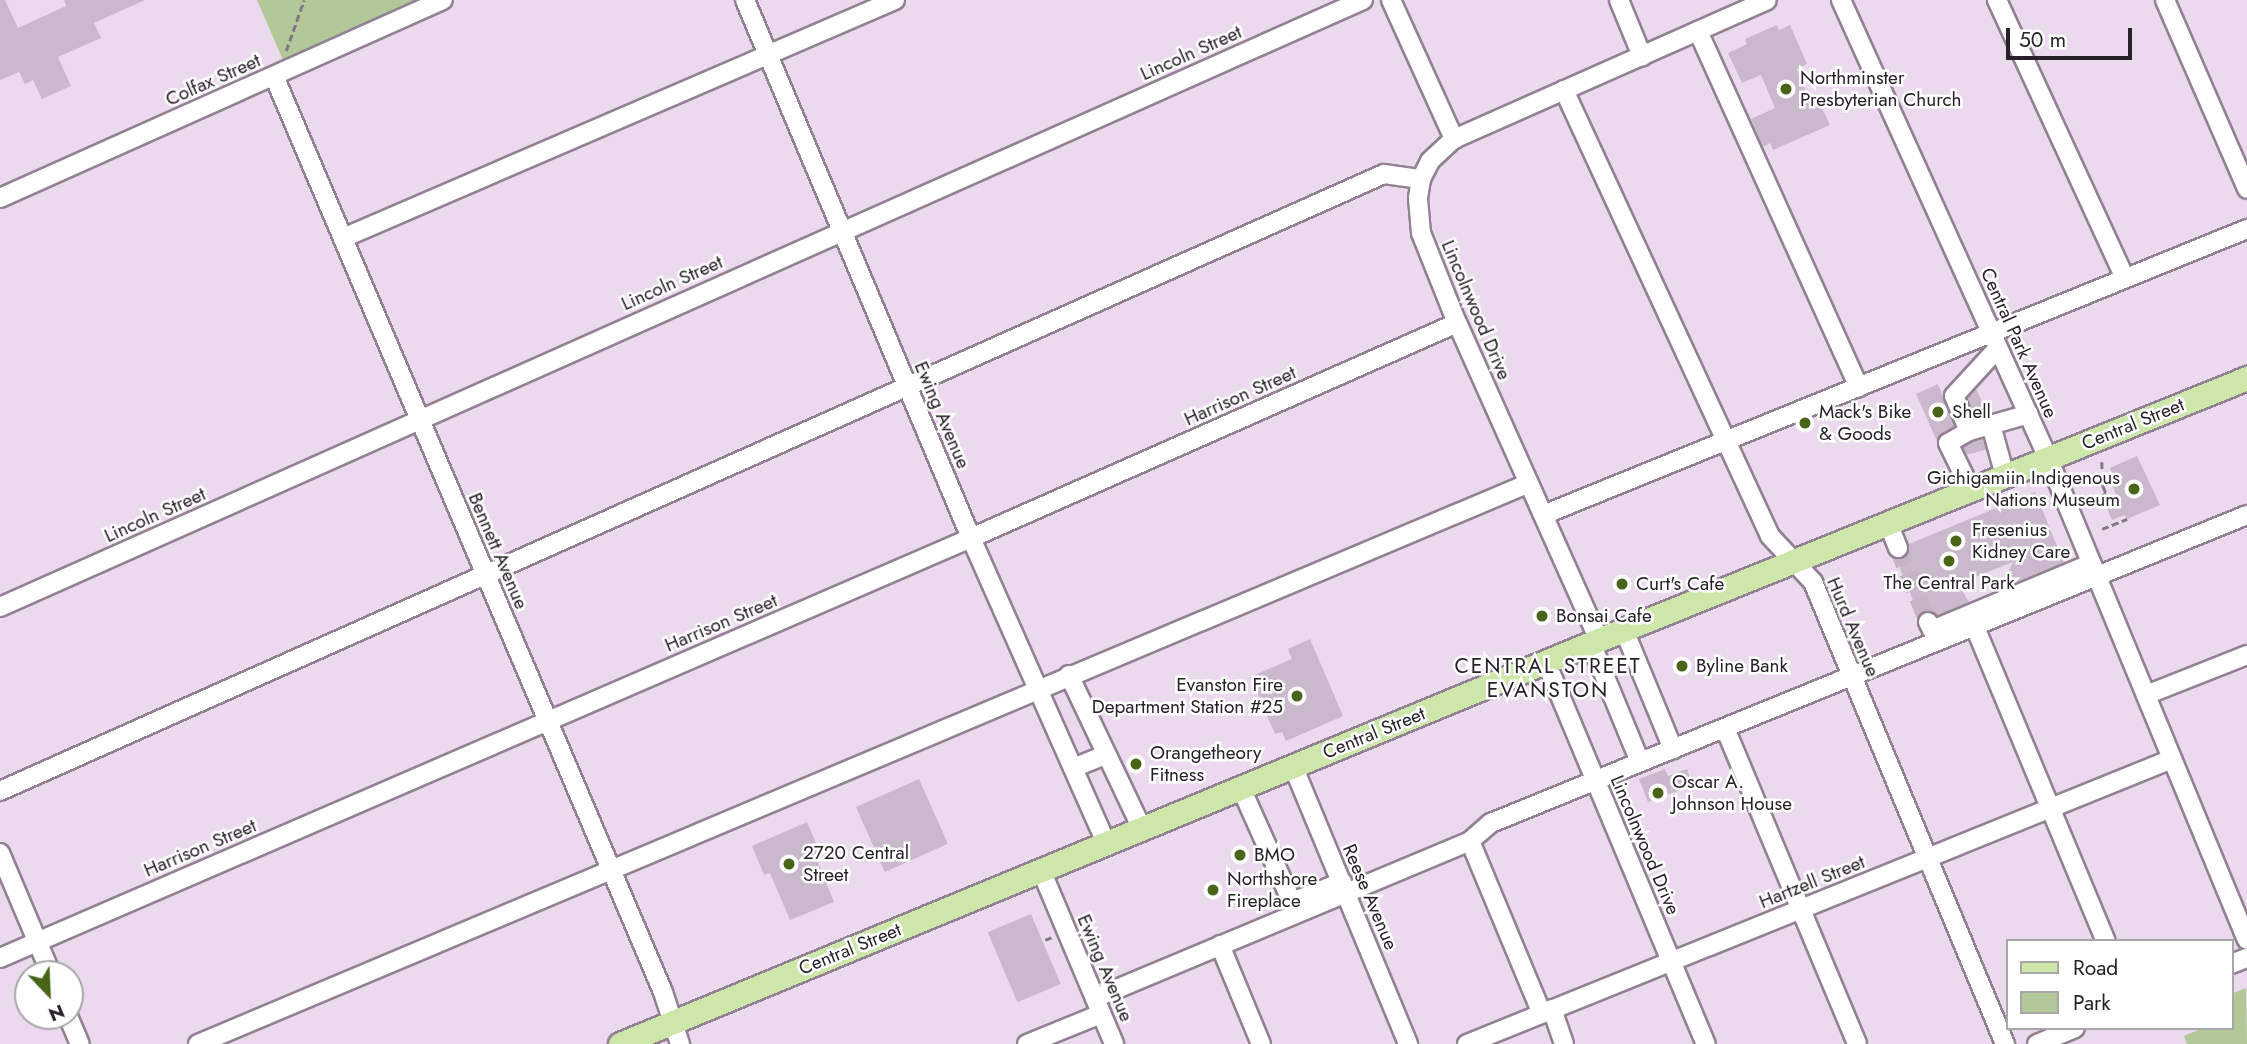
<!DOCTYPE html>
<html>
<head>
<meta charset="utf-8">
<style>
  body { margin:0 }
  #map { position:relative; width:2247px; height:1044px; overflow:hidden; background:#ebd9ed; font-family:Jost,sans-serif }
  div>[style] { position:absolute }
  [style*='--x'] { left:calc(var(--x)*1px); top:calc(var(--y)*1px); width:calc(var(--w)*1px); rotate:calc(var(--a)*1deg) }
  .green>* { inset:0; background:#b2c898 }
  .building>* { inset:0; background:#cab9cc; transform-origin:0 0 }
  .minor-tunnel>* { height:18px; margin-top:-9px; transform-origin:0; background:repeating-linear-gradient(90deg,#c4b4c5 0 18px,transparent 0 27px) }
  .path>* { height:2.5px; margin-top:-1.25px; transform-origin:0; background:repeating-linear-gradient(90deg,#837784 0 7px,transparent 0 10.5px) }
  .roads { filter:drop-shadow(2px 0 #918193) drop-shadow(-2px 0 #918193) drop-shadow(0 2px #918193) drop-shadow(0 -2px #918193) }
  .minor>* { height:18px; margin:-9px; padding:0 9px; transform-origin:9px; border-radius:9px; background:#fff }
  .major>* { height:23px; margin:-11.5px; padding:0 11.5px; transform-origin:11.5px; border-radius:11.5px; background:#cde6a9 }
  .dots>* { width:19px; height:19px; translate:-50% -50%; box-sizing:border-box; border:4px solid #fff; border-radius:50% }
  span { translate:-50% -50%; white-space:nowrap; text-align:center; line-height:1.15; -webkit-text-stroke:5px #fff; paint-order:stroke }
  .street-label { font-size:19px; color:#262027 }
  .poi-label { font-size:19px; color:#262027 }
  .left { translate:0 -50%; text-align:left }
  .right { translate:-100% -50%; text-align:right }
  .neighbourhood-label { font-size:21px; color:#262027; letter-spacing:2px }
  .legend { position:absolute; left:2006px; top:939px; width:228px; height:91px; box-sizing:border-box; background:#fff; border:2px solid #a8a6a9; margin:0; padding:9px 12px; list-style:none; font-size:21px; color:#262027 }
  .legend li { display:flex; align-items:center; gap:14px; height:35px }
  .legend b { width:35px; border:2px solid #a8a6a9 }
  .north { position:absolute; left:14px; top:960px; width:70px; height:70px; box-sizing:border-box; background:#fff; border:2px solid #a8a6a9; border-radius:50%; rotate:157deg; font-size:19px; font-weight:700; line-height:28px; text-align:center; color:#262027 }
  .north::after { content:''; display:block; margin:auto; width:24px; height:32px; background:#486517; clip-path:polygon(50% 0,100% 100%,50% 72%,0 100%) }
  .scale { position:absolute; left:2006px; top:28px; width:126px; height:32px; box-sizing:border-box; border:4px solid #262027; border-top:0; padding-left:9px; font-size:21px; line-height:24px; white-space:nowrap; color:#262027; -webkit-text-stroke:5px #fff; paint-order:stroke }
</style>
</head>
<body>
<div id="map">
  <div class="green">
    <i style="clip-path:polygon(257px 0,422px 0,283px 60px)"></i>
    <i style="clip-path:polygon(2246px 988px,2247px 1044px,2187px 1044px,2184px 1036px,2203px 1028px,2231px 1028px,2231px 994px)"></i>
  </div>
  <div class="building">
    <i style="clip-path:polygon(0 0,5px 0,18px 28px,66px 6px,64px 0,145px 0,94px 23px,101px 38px,58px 57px,71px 86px,42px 99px,33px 80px,25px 84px,19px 72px,0 80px)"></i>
    <i style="clip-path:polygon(1777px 25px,1779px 30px,1790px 25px,1807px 64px,1797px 69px,1809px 99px,1816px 95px,1830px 125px,1773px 150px,1770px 143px,1763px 147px,1751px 119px,1775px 108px,1761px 75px,1742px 83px,1728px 53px,1747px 44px,1745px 39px)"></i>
    <i style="clip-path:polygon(1938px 384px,1955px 426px,1937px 441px,1916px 394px)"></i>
    <i style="clip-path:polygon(1976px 389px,1988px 413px,1976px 417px,1967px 398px)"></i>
    <i style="left:1983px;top:439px;width:11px;height:22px;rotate:75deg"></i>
    <i style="clip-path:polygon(2137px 456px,2160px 505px,2127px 519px,2125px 515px,2112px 520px,2103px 499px,2116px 494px,2112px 485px,2116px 483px,2110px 468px)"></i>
    <i style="clip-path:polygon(2035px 492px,2064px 563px,2014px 583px,2009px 570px,2013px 562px,1958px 584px,1969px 602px,1937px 616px,1928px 611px,1919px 615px,1896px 559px,1906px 556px,1909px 544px)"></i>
    <i style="clip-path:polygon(1310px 639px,1343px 716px,1286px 741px,1282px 732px,1275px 734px,1250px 677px,1292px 659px,1288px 649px)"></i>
    <i style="clip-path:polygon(1665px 769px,1668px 776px,1687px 769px,1693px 785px,1648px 802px,1639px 779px)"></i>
    <i style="left:919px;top:779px;width:71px;height:69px;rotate:66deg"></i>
    <i style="clip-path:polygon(807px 822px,820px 853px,815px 855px,834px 902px,790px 920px,770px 873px,764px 875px,752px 846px)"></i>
    <i style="left:1031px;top:914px;width:76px;height:47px;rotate:67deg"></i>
  </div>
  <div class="minor-tunnel">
    <i style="--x:1898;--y:548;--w:80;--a:67.9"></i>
  </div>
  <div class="path">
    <i style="--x:286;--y:51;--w:54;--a:-70.6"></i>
    <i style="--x:2102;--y:462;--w:24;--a:88"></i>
    <i style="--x:2103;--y:486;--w:12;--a:66"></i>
    <i style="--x:2091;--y:501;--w:17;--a:-28"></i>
    <i style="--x:2102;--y:529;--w:27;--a:-22"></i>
    <i style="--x:1045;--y:940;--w:8;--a:-23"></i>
  </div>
  <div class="roads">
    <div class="minor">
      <i style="--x:745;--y:0;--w:584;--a:67.21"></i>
      <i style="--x:971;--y:538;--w:334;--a:66.1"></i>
      <i style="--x:1391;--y:0;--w:153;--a:65.6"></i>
      <i style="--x:1619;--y:0;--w:61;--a:67.7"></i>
      <i style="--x:1841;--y:0;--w:503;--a:65.68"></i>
      <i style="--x:2048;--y:458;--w:521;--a:67.57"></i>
      <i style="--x:1997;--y:0;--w:306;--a:65.3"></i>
      <i style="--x:2165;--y:0;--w:206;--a:66.5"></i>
      <i style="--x:1698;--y:31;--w:391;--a:65.7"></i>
      <i style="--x:274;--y:76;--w:995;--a:66.99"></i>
      <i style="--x:663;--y:992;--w:55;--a:71.9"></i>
      <i style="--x:1564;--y:90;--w:491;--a:65.2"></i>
      <i style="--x:1770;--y:536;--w:63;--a:46.9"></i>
      <i style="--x:1813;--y:582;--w:500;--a:67.43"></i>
      <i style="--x:0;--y:198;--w:485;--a:-24.1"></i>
      <i style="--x:343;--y:238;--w:601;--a:-23.32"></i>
      <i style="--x:1998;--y:348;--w:65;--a:132.5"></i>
      <i style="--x:1954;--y:396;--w:38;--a:67"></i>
      <i style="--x:1969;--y:431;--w:62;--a:-15.8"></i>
      <i style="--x:1991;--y:425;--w:53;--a:74.6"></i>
      <i style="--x:1969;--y:431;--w:24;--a:150"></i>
      <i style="--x:1948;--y:443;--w:52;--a:63.9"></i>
      <i style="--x:1543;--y:515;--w:760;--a:-22.11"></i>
      <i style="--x:1888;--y:523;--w:27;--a:68"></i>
      <i style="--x:0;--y:607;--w:1492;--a:-24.01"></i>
      <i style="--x:1928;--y:622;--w:9;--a:63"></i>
      <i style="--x:1932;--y:630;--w:173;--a:-22.7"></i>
      <i style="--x:1975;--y:627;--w:340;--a:67.4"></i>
      <i style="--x:1624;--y:630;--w:129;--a:67.6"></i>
      <i style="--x:1599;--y:640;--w:347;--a:-114.1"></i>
      <i style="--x:1457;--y:323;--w:97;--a:-111.8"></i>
      <i style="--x:1421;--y:233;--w:35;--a:-95"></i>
      <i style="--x:1418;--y:198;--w:19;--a:-81"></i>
      <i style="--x:1421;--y:179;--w:20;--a:-63"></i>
      <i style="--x:1430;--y:161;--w:33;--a:-43"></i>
      <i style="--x:1454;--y:139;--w:342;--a:-23.9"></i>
      <i style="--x:1591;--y:643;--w:129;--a:67.6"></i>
      <i style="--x:1546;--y:662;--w:414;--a:67.3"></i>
      <i style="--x:1069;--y:675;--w:170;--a:64.6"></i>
      <i style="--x:2146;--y:695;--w:109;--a:-21.6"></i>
      <i style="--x:1725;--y:728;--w:342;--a:67.3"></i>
      <i style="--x:1293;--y:766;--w:301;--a:67.5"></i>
      <i style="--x:1073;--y:768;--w:35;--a:-22"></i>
      <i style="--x:1241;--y:788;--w:125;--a:65.9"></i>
      <i style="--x:1292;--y:902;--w:54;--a:-21.8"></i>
      <i style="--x:0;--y:791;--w:1515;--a:-24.03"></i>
      <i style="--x:1384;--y:174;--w:37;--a:8"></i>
      <i style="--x:1470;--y:841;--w:187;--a:67.4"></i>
      <i style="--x:0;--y:853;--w:131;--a:67.1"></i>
      <i style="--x:1041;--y:870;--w:189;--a:67.2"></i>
      <i style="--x:1220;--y:945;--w:107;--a:67.5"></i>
      <i style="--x:0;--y:958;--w:1058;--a:-23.39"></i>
      <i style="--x:971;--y:538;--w:531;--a:-23.86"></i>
      <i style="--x:2231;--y:964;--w:17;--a:-21"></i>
      <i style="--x:1095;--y:998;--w:407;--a:-22.7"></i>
      <i style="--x:1470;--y:841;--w:28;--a:-41"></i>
      <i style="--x:1491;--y:823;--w:816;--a:-22.17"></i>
      <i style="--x:1552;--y:1009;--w:37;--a:71"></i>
      <i style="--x:68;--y:1016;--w:30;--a:67"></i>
      <i style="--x:198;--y:1044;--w:1444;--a:-22.85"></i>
      <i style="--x:1027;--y:1044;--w:80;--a:-22.1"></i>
      <i style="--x:1467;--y:1044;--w:760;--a:-22.01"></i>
      <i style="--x:2037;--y:1044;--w:41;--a:-22.8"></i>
    </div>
    <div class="major">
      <i style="--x:620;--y:1044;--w:1051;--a:-22.44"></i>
      <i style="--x:1591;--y:643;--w:708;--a:-22"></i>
    </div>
  </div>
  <div class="dots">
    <i style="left:1786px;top:89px;background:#486517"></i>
    <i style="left:1938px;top:412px;background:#486517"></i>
    <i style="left:1805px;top:423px;background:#486517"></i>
    <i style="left:2134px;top:489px;background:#486517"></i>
    <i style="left:1956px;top:541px;background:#486517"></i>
    <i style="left:1949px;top:561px;background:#486517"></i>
    <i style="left:1622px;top:584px;background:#486517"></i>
    <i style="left:1542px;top:616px;background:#486517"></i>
    <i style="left:1682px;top:666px;background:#486517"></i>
    <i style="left:1297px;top:696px;background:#486517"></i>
    <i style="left:1136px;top:764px;background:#486517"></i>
    <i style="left:1658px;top:793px;background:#486517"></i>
    <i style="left:1240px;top:855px;background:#486517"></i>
    <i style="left:789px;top:864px;background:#486517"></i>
    <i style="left:1213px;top:890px;background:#486517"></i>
  </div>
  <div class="street-label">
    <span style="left:1191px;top:53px;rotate:-24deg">Lincoln Street</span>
    <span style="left:213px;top:80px;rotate:-24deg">Colfax Street</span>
    <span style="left:672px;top:283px;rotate:-24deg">Lincoln Street</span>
    <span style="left:1476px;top:310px;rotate:67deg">Lincolnwood Drive</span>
    <span style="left:2019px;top:343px;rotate:66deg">Central Park Avenue</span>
    <span style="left:1240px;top:396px;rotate:-24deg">Harrison Street</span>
    <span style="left:942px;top:415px;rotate:67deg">Ewing Avenue</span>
    <span style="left:2133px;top:424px;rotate:-22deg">Central Street</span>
    <span style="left:155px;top:515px;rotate:-24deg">Lincoln Street</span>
    <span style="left:498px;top:551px;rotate:67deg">Bennett Avenue</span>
    <span style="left:721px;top:623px;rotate:-23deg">Harrison Street</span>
    <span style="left:1853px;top:627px;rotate:67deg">Hurd Avenue</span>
    <span style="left:1374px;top:733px;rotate:-22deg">Central Street</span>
    <span style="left:1645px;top:845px;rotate:67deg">Lincolnwood Drive</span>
    <span style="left:200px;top:848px;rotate:-23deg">Harrison Street</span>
    <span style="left:1812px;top:882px;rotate:-22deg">Hartzell Street</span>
    <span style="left:1370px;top:897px;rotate:67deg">Reese Avenue</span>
    <span style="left:850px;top:949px;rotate:-22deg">Central Street</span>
    <span style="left:1105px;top:968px;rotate:67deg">Ewing Avenue</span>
  </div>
  <div class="poi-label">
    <span class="left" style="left:1800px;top:89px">Northminster<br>Presbyterian Church</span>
    <span class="left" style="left:1819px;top:423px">Mack's Bike<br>&amp; Goods</span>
    <span class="left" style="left:1952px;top:412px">Shell</span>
    <span class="right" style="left:2120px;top:489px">Gichigamiin Indigenous<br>Nations Museum</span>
    <span class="left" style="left:1972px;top:541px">Fresenius<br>Kidney Care</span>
    <span style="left:1949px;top:583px">The Central Park</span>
    <span class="left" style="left:1636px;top:584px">Curt's Cafe</span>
    <span class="left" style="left:1556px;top:616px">Bonsai Cafe</span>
    <span class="left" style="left:1696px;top:666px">Byline Bank</span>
    <span class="right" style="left:1283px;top:696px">Evanston Fire<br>Department Station #25</span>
    <span class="left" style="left:1150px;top:764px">Orangetheory<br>Fitness</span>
    <span class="left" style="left:1672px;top:793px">Oscar A.<br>Johnson House</span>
    <span class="left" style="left:803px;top:864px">2720 Central<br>Street</span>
    <span class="left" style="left:1254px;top:855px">BMO</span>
    <span class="left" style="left:1227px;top:890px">Northshore<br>Fireplace</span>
  </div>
  <div class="neighbourhood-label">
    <span style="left:1548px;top:678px">CENTRAL STREET<br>EVANSTON</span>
  </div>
  <ul class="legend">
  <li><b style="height:9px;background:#cde6a9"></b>Road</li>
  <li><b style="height:19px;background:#b2c898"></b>Park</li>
  </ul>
  <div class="north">N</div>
  <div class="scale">50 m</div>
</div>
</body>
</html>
